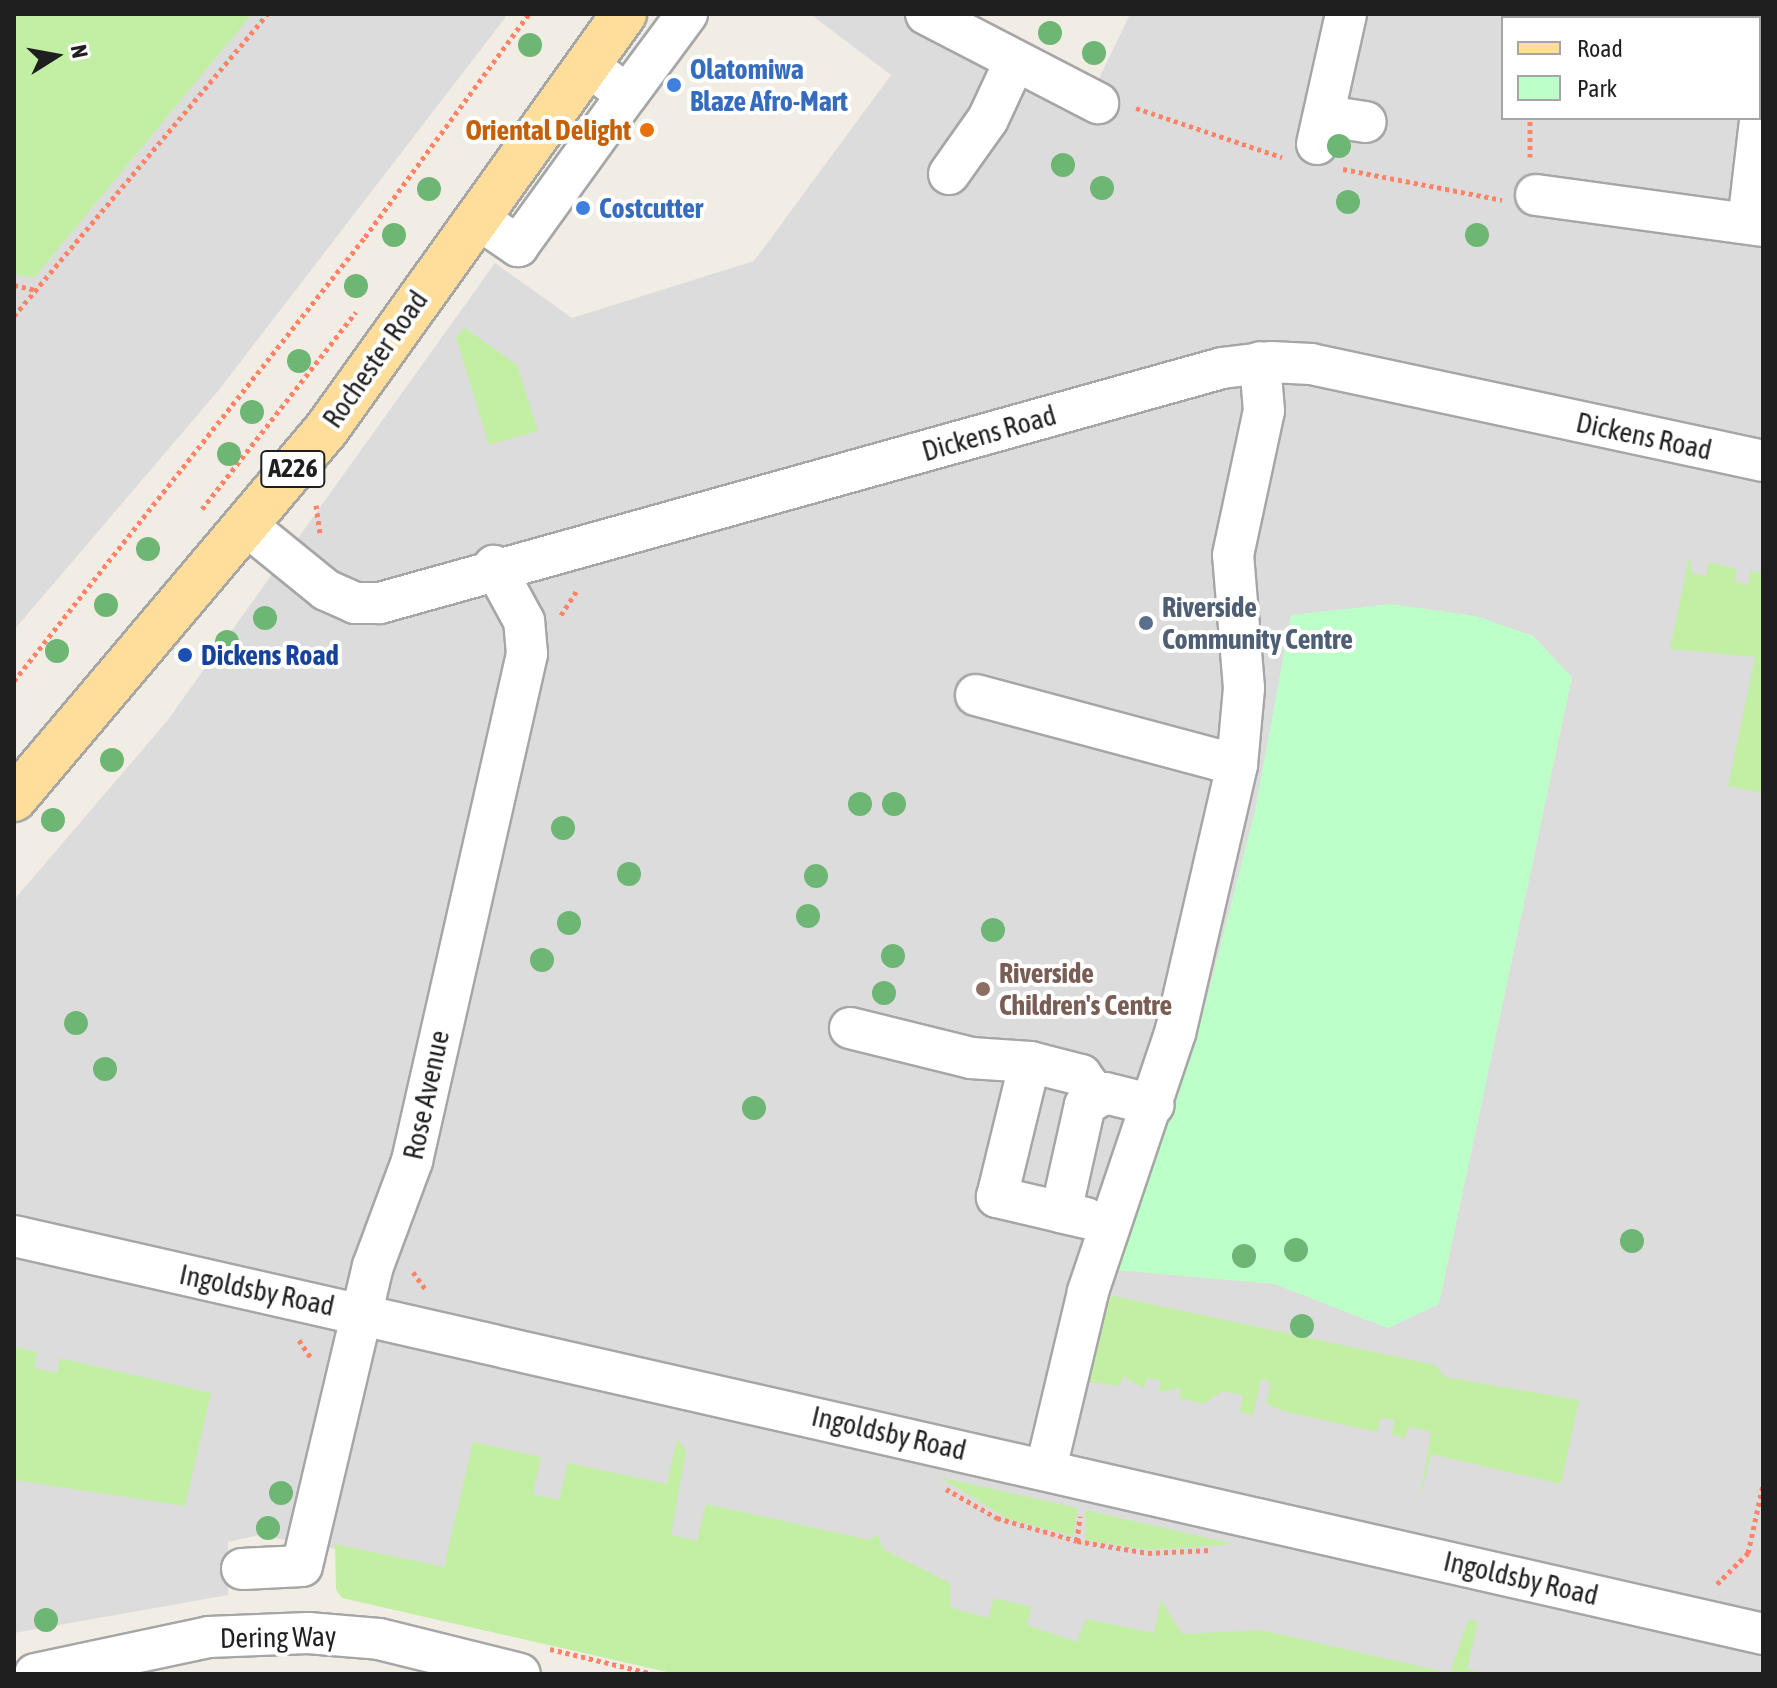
<!DOCTYPE html>
<html>
<head>
<meta charset="utf-8">
<style>
  body { margin:0 }
  #map { position:relative; width:1777px; height:1688px; overflow:hidden; background:#f1ede4; font-family:"Asap Condensed",sans-serif }
  div>[style] { position:absolute }
  [style*='--x'] { left:calc(var(--x)*1px); top:calc(var(--y)*1px); width:calc(var(--w)*1px); rotate:calc(var(--a)*1deg) }
  .residential>* { inset:0; background:#dddcdc }
  .grass>* { inset:0; background:#c3efa5 }
  .park>* { inset:0; background:#bdffc8 }
  .path>* { height:5px; margin-top:-2.5px; transform-origin:0; background:repeating-linear-gradient(90deg,#ff8467 0 4px,transparent 0 8px) }
  .roads { filter:drop-shadow(2px 0 #a6a6a6) drop-shadow(-2px 0 #a6a6a6) drop-shadow(0 2px #a6a6a6) drop-shadow(0 -2px #a6a6a6) }
  .minor>* { height:40px; margin:-20px; padding:0 20px; transform-origin:20px; border-radius:20px; background:#fff }
  .major>* { height:44px; margin:-22px; padding:0 22px; transform-origin:22px; border-radius:22px; background:#ffdd9b }
  .trees>* { width:24px; height:24px; margin:-12px; border-radius:50%; background:#6db674 }
  .dots>* { width:22px; height:22px; translate:-50% -50%; box-sizing:border-box; border:4px solid #fff; border-radius:50% }
  span { translate:-50% -50%; white-space:nowrap; text-align:center; line-height:1.15; -webkit-text-stroke:8px #fff; paint-order:stroke }
  .shield-label span { padding:2px 6px; background:#fff; border:2px solid; border-radius:6px; -webkit-text-stroke-width:0 }
  .shield-label { font-size:26px; color:#1f1f1f; font-weight:700 }
  .shop-label { font-size:28px; color:#366cbe; font-weight:700 }
  .left { translate:0 -50%; text-align:left }
  .food-label { font-size:28px; color:#c56008; font-weight:700 }
  .right { translate:-100% -50%; text-align:right }
  .street-label { font-size:28px; color:#1f1f1f }
  .service-label { font-size:28px; color:#4e5e75; font-weight:700 }
  .transit-label { font-size:28px; color:#164399; font-weight:700 }
  .education-label { font-size:28px; color:#785e54; font-weight:700 }
  .frame { position:absolute; inset:0; border:16px solid #1f1f1f; pointer-events:none }
  .legend { position:absolute; left:1501px; top:16px; width:260px; height:104px; box-sizing:border-box; background:#fff; border:2px solid #a5a5a5; margin:0; padding:10px 14px; list-style:none; font-size:24px; color:#1f1f1f }
  .legend li { display:flex; align-items:center; gap:16px; height:40px }
  .legend b { width:40px; border:2px solid #a5a5a5 }
  .north { position:absolute; left:16px; top:16px; width:80px; height:80px; -webkit-text-stroke:6px #fff; paint-order:stroke; rotate:79deg; font-size:22px; font-weight:700; line-height:32px; text-align:center; color:#1f1f1f }
  .north::after { content:''; display:block; margin:auto; width:28px; height:36px; background:#1f1f1f; clip-path:polygon(50% 0,100% 100%,50% 72%,0 100%) }
</style>
</head>
<body>
<div id="map">
  <div class="residential">
    <i style="clip-path:polygon(14px 14px,508px 14px,218px 391px,14px 630px)"></i>
    <i style="clip-path:polygon(evenodd,810px 14px,904px 14px,970px 54px,1091px 95px,1130px 14px,1763px 14px,1763px 1674px,870px 1674px,546px 1588px,259px 1535px,228px 1542px,228px 1595px,14px 1633px,14px 900px,167px 721px,495px 263px,572px 318px,754px 261px,891px 75px,810px 14px,1503px 18px,1759px 18px,1759px 118px,1503px 118px,1503px 18px)"></i>
  </div>
  <div class="grass">
    <i style="clip-path:polygon(14px 14px,252px 14px,34px 278px,14px 274px)"></i>
    <i style="clip-path:polygon(465px 328px,517px 365px,538px 431px,489px 445px,456px 337px)"></i>
    <i style="clip-path:polygon(1689px 557px,1692px 573px,1706px 576px,1709px 562px,1737px 569px,1735px 582px,1748px 585px,1751px 571px,1763px 574px,1763px 793px,1728px 786px,1755px 657px,1670px 649px)"></i>
    <i style="clip-path:polygon(1104px 1294px,1435px 1365px,1445px 1377px,1579px 1400px,1561px 1484px,1431px 1454px,1420px 1499px,1431px 1432px,1409px 1427px,1405px 1438px,1392px 1435px,1394px 1420px,1380px 1418px,1377px 1432px,1287px 1412px,1266px 1404px,1271px 1382px,1261px 1379px,1253px 1415px,1240px 1412px,1243px 1395px,1223px 1391px,1204px 1404px,1179px 1398px,1181px 1388px,1159px 1392px,1161px 1381px,1147px 1378px,1144px 1389px,1123px 1376px,1120px 1386px,1084px 1381px)"></i>
    <i style="clip-path:polygon(14px 1347px,37px 1352px,34px 1368px,57px 1373px,60px 1358px,211px 1393px,185px 1506px,14px 1480px)"></i>
    <i style="clip-path:polygon(677px 1439px,686px 1451px,671px 1535px,697px 1541px,706px 1504px,870px 1540px,878px 1534px,883px 1549px,950px 1583px,950px 1607px,988px 1618px,994px 1598px,1031px 1607px,1027px 1625px,1077px 1642px,1086px 1619px,1154px 1633px,1161px 1600px,1182px 1634px,1261px 1630px,1450px 1673px,1468px 1620px,1478px 1622px,1467px 1669px,1488px 1674px,676px 1674px,342px 1598px,336px 1590px,335px 1544px,444px 1567px,473px 1442px,541px 1457px,533px 1494px,559px 1500px,568px 1463px,667px 1484px)"></i>
    <i style="clip-path:polygon(939px 1477px,1078px 1508px,1073px 1536px,1008px 1519px)"></i>
    <i style="clip-path:polygon(1085px 1510px,1234px 1544px,1149px 1550px,1086px 1540px)"></i>
  </div>
  <div class="park">
    <i style="clip-path:polygon(1390px 604px,1476px 616px,1533px 636px,1572px 677px,1439px 1304px,1388px 1328px,1274px 1284px,1115px 1270px,1195px 1045px,1255px 811px,1291px 615px)"></i>
  </div>
  <div class="path">
    <i style="--x:1571;--y:18;--w:24;--a:-9"></i>
    <i style="--x:1136;--y:108;--w:154;--a:18.6"></i>
    <i style="--x:1530;--y:157;--w:39;--a:-90"></i>
    <i style="--x:1343;--y:169;--w:162;--a:11"></i>
    <i style="--x:14;--y:285;--w:23;--a:13"></i>
    <i style="--x:14;--y:316;--w:394;--a:-50"></i>
    <i style="--x:316;--y:505;--w:30;--a:82"></i>
    <i style="--x:202;--y:509;--w:250;--a:-52"></i>
    <i style="--x:561;--y:615;--w:30;--a:-57"></i>
    <i style="--x:14;--y:681;--w:566;--a:-51.67"></i>
    <i style="--x:365;--y:237;--w:277;--a:-53.7"></i>
    <i style="--x:413;--y:1272;--w:22;--a:54"></i>
    <i style="--x:299;--y:1340;--w:22;--a:56"></i>
    <i style="--x:946;--y:1489;--w:59;--a:29.6"></i>
    <i style="--x:997;--y:1518;--w:83;--a:16"></i>
    <i style="--x:1077;--y:1541;--w:72;--a:9.6"></i>
    <i style="--x:1148;--y:1553;--w:63;--a:-2.7"></i>
    <i style="--x:1077;--y:1541;--w:25;--a:-83"></i>
    <i style="--x:1717;--y:1584;--w:44;--a:-45"></i>
    <i style="--x:1748;--y:1553;--w:70;--a:-77.6"></i>
    <i style="--x:550;--y:1649;--w:106;--a:13.6"></i>
  </div>
  <div class="roads">
    <div class="minor">
      <i style="--x:926;--y:14;--w:194;--a:27.4"></i>
      <i style="--x:1680;--y:14;--w:4;--a:90"></i>
      <i style="--x:1759;--y:41;--w:4;--a:14"></i>
      <i style="--x:606;--y:79;--w:26;--a:37"></i>
      <i style="--x:627;--y:95;--w:101;--a:-53.5"></i>
      <i style="--x:1325;--y:116;--w:41;--a:8.3"></i>
      <i style="--x:1317;--y:144;--w:133;--a:-77.4"></i>
      <i style="--x:949;--y:174;--w:67;--a:-54.7"></i>
      <i style="--x:988;--y:119;--w:60;--a:-65.2"></i>
      <i style="--x:1536;--y:195;--w:229;--a:7.8"></i>
      <i style="--x:477;--y:218;--w:50;--a:34.3"></i>
      <i style="--x:518;--y:246;--w:186;--a:-54.2"></i>
      <i style="--x:1748;--y:223;--w:129;--a:-83.3"></i>
      <i style="--x:246;--y:525;--w:103;--a:39.1"></i>
      <i style="--x:326;--y:590;--w:32;--a:24"></i>
      <i style="--x:355;--y:603;--w:25;--a:0"></i>
      <i style="--x:380;--y:603;--w:874;--a:-15.59"></i>
      <i style="--x:1222;--y:368;--w:49;--a:-7"></i>
      <i style="--x:1271;--y:362;--w:40;--a:2.9"></i>
      <i style="--x:1311;--y:364;--w:462;--a:12.1"></i>
      <i style="--x:976;--y:695;--w:270;--a:15"></i>
      <i style="--x:1237;--y:765;--w:275;--a:103"></i>
      <i style="--x:1175;--y:1033;--w:273;--a:108.6"></i>
      <i style="--x:1088;--y:1292;--w:181;--a:103.4"></i>
      <i style="--x:1237;--y:765;--w:77;--a:-84.8"></i>
      <i style="--x:1244;--y:688;--w:133;--a:-94.7"></i>
      <i style="--x:1233;--y:555;--w:147;--a:-77.9"></i>
      <i style="--x:1264;--y:411;--w:49;--a:-94.7"></i>
      <i style="--x:850;--y:1028;--w:125;--a:13.9"></i>
      <i style="--x:971;--y:1058;--w:59;--a:3.9"></i>
      <i style="--x:1061;--y:1212;--w:66;--a:-166.8"></i>
      <i style="--x:997;--y:1197;--w:139;--a:-76.3"></i>
      <i style="--x:1030;--y:1062;--w:53;--a:14.3"></i>
      <i style="--x:1081;--y:1075;--w:26;--a:54"></i>
      <i style="--x:1086;--y:1218;--w:26;--a:-167"></i>
      <i style="--x:1061;--y:1212;--w:110;--a:-77.4"></i>
      <i style="--x:1085;--y:1105;--w:23;--a:-31"></i>
      <i style="--x:1105;--y:1093;--w:50;--a:13.8"></i>
      <i style="--x:14;--y:1236;--w:1794;--a:12.82"></i>
      <i style="--x:242;--y:1569;--w:60;--a:-2.9"></i>
      <i style="--x:302;--y:1566;--w:308;--a:-76.7"></i>
      <i style="--x:373;--y:1266;--w:112;--a:-69.6"></i>
      <i style="--x:412;--y:1161;--w:520;--a:-77.22"></i>
      <i style="--x:527;--y:654;--w:33;--a:-95"></i>
      <i style="--x:524;--y:621;--w:63;--a:-118.6"></i>
      <i style="--x:35;--y:1674;--w:178;--a:-12"></i>
      <i style="--x:209;--y:1637;--w:99;--a:-2.3"></i>
      <i style="--x:308;--y:1633;--w:71;--a:4.8"></i>
      <i style="--x:379;--y:1639;--w:145;--a:13.9"></i>
    </div>
    <div class="major">
      <i style="--x:14;--y:799;--w:483;--a:-49.8"></i>
      <i style="--x:326;--y:430;--w:512;--a:-54.38"></i>
    </div>
  </div>
  <div class="trees">
    <i style="left:1050px;top:33px"></i>
    <i style="left:530px;top:45px"></i>
    <i style="left:1094px;top:53px"></i>
    <i style="left:1339px;top:146px"></i>
    <i style="left:1063px;top:165px"></i>
    <i style="left:1102px;top:188px"></i>
    <i style="left:429px;top:189px"></i>
    <i style="left:1348px;top:202px"></i>
    <i style="left:394px;top:235px"></i>
    <i style="left:1477px;top:235px"></i>
    <i style="left:356px;top:286px"></i>
    <i style="left:299px;top:361px"></i>
    <i style="left:252px;top:412px"></i>
    <i style="left:229px;top:454px"></i>
    <i style="left:148px;top:549px"></i>
    <i style="left:106px;top:605px"></i>
    <i style="left:265px;top:618px"></i>
    <i style="left:227px;top:642px"></i>
    <i style="left:57px;top:651px"></i>
    <i style="left:112px;top:760px"></i>
    <i style="left:860px;top:804px"></i>
    <i style="left:894px;top:804px"></i>
    <i style="left:53px;top:820px"></i>
    <i style="left:563px;top:828px"></i>
    <i style="left:629px;top:874px"></i>
    <i style="left:816px;top:876px"></i>
    <i style="left:808px;top:916px"></i>
    <i style="left:569px;top:923px"></i>
    <i style="left:993px;top:930px"></i>
    <i style="left:893px;top:956px"></i>
    <i style="left:542px;top:960px"></i>
    <i style="left:884px;top:993px"></i>
    <i style="left:76px;top:1023px"></i>
    <i style="left:105px;top:1069px"></i>
    <i style="left:754px;top:1108px"></i>
    <i style="left:1632px;top:1241px"></i>
    <i style="left:1296px;top:1250px"></i>
    <i style="left:1244px;top:1256px"></i>
    <i style="left:1302px;top:1326px"></i>
    <i style="left:281px;top:1493px"></i>
    <i style="left:268px;top:1528px"></i>
    <i style="left:46px;top:1620px"></i>
  </div>
  <div class="dots">
    <i style="left:674px;top:85px;background:#3f7fe0"></i>
    <i style="left:647px;top:130px;background:#e8710a"></i>
    <i style="left:583px;top:208px;background:#3f7fe0"></i>
    <i style="left:1146px;top:623px;background:#5c6f8a"></i>
    <i style="left:185px;top:655px;background:#1a4fb4"></i>
    <i style="left:983px;top:989px;background:#8d6e63"></i>
  </div>
  <div class="shield-label">
    <span style="left:293px;top:469px">A226</span>
  </div>
  <div class="shop-label">
    <span class="left" style="left:690px;top:85px">Olatomiwa<br>Blaze Afro-Mart</span>
    <span class="left" style="left:599px;top:208px">Costcutter</span>
  </div>
  <div class="food-label">
    <span class="right" style="left:631px;top:130px">Oriental Delight</span>
  </div>
  <div class="street-label">
    <span style="left:375px;top:359px;rotate:-55deg">Rochester Road</span>
    <span style="left:989px;top:433px;rotate:-16deg">Dickens Road</span>
    <span style="left:1644px;top:436px;rotate:12deg">Dickens Road</span>
    <span style="left:426px;top:1095px;rotate:-78deg">Rose Avenue</span>
    <span style="left:257px;top:1290px;rotate:12deg">Ingoldsby Road</span>
    <span style="left:889px;top:1433px;rotate:13deg">Ingoldsby Road</span>
    <span style="left:1521px;top:1578px;rotate:13deg">Ingoldsby Road</span>
    <span style="left:278px;top:1637px;rotate:-1deg">Dering Way</span>
  </div>
  <div class="service-label">
    <span class="left" style="left:1162px;top:623px">Riverside<br>Community Centre</span>
  </div>
  <div class="transit-label">
    <span class="left" style="left:201px;top:655px">Dickens Road</span>
  </div>
  <div class="education-label">
    <span class="left" style="left:999px;top:989px">Riverside<br>Children's Centre</span>
  </div>
  <div class="frame"></div>
  <ul class="legend">
  <li><b style="height:10px;background:#ffdd9b"></b>Road</li>
  <li><b style="height:22px;background:#bdffc8"></b>Park</li>
  </ul>
  <div class="north">N</div>
</div>
</body>
</html>
